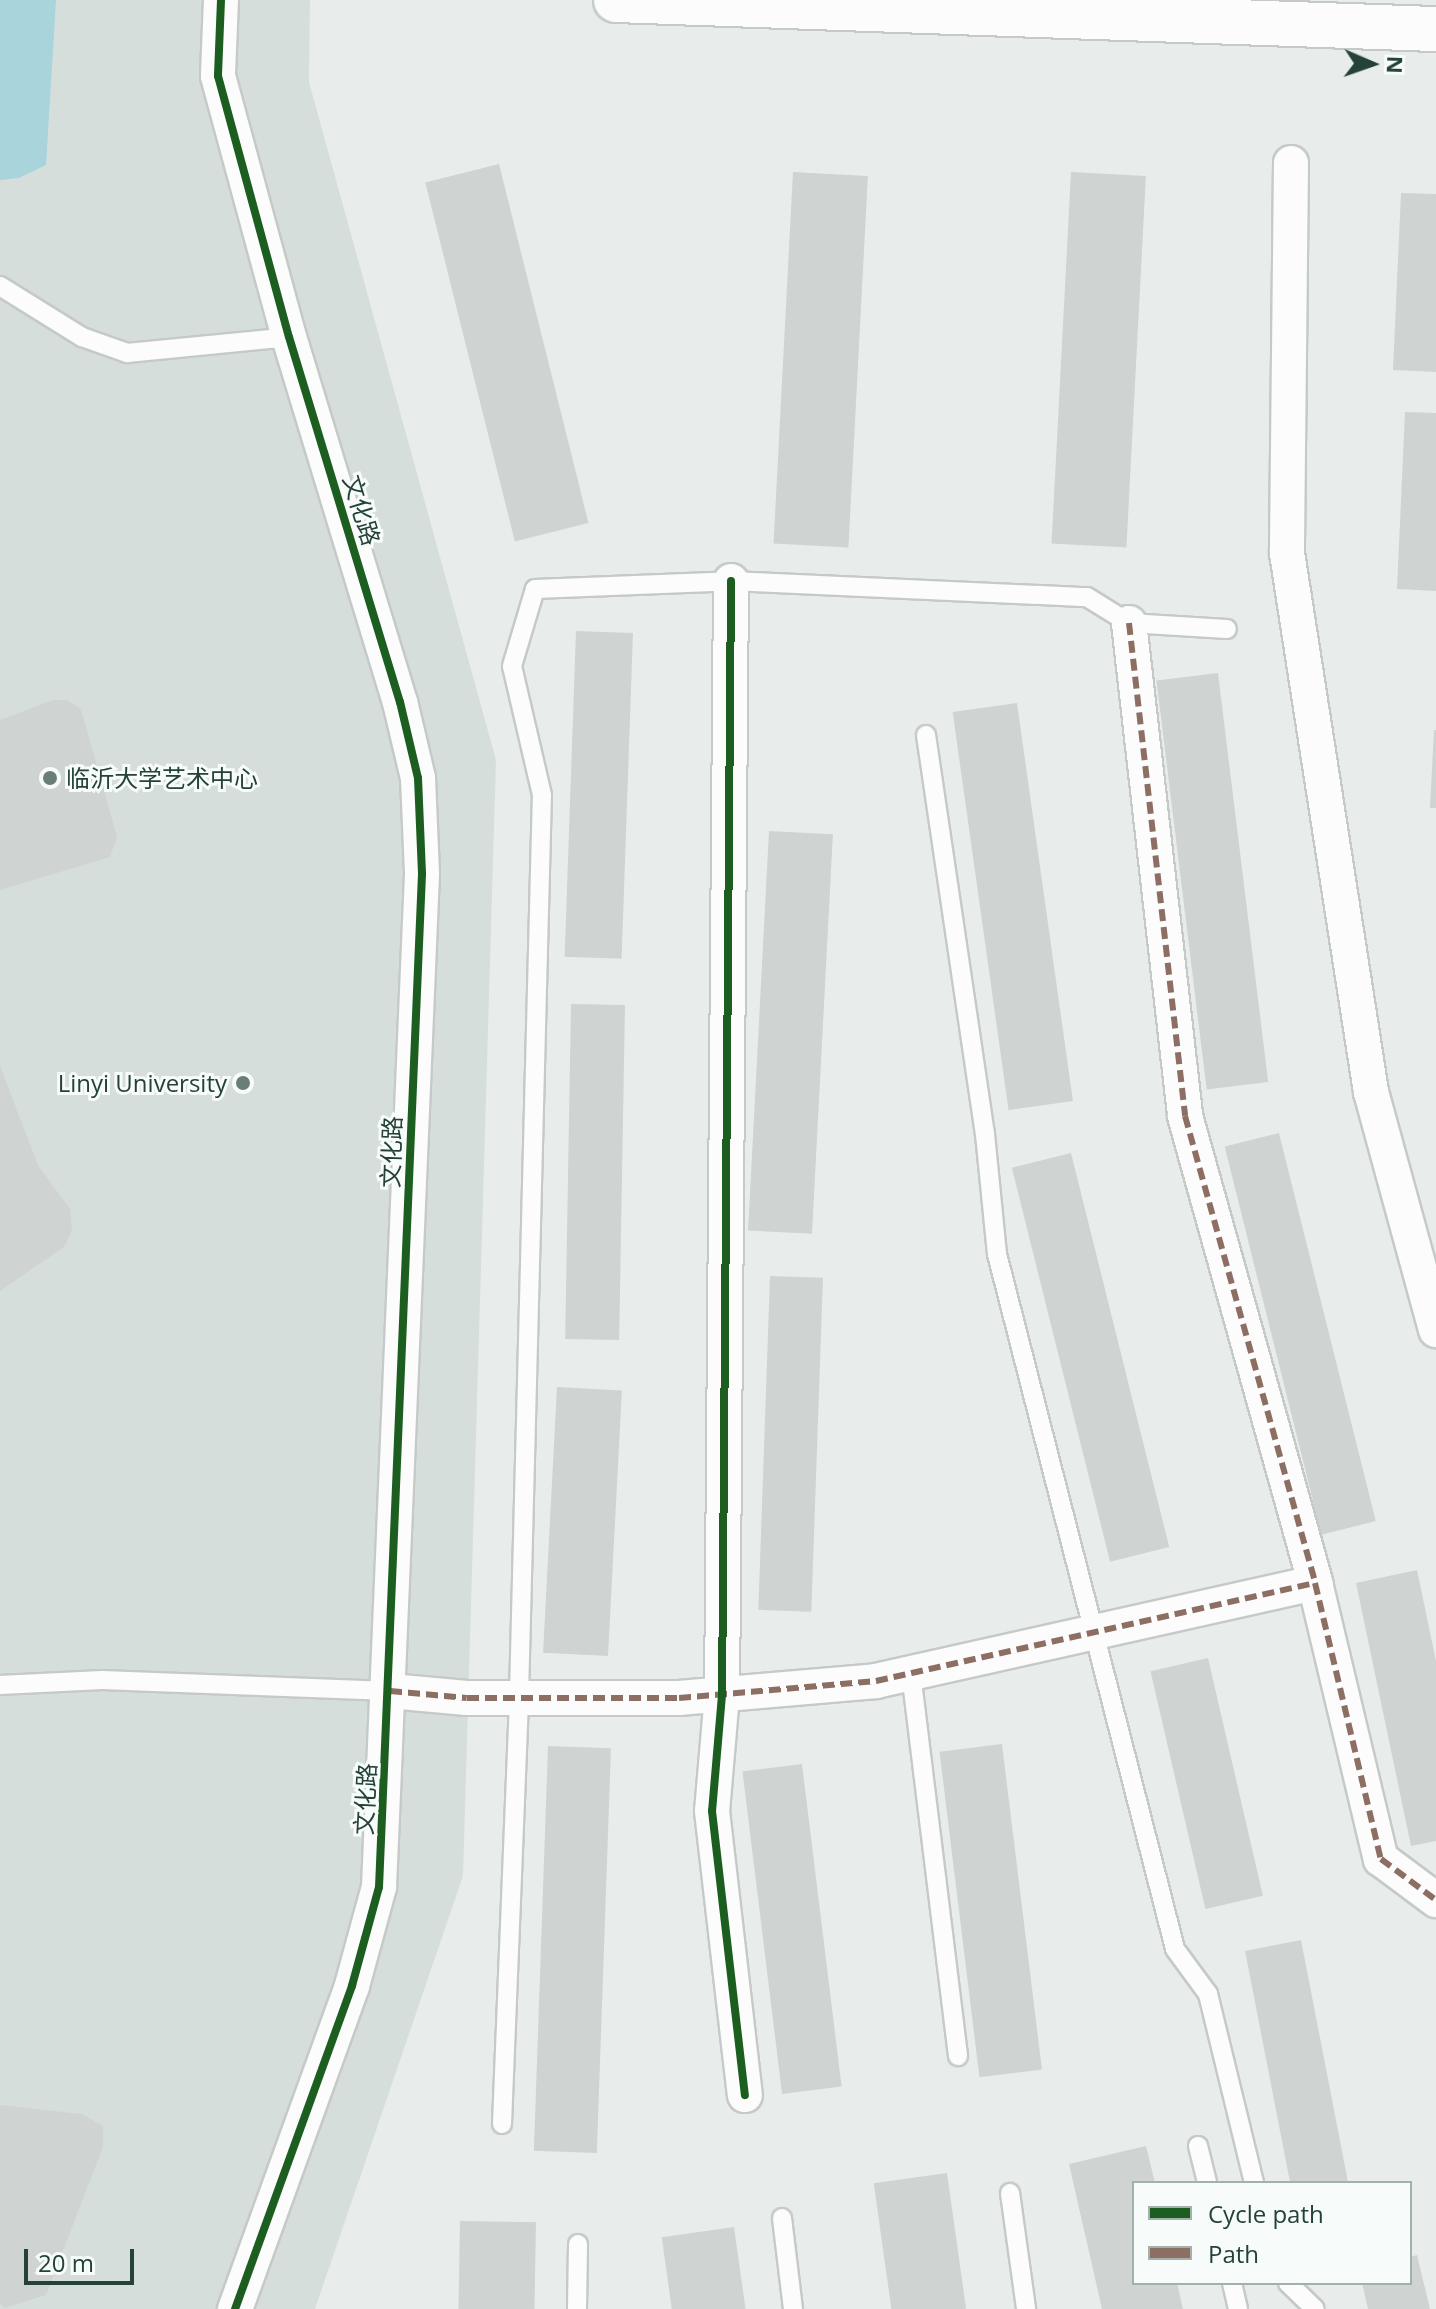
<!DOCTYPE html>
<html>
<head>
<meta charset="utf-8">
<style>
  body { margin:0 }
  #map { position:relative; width:1436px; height:2309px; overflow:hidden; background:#e8edeb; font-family:"Open Sans","Noto Sans SC",sans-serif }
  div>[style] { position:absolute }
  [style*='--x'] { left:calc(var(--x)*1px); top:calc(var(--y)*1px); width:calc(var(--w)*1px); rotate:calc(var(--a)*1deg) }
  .built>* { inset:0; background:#d6dedb }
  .water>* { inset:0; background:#a9d4db }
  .building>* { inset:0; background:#cfd4d2; transform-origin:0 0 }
  .roads { filter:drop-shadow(2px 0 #c5cac8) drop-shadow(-2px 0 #c5cac8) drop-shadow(0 2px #c5cac8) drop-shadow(0 -2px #c5cac8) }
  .lane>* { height:18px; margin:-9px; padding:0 9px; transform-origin:9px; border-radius:9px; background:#fcfcfc }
  .street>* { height:34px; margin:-17px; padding:0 17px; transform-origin:17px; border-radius:17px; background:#fcfcfc }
  .secondary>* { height:44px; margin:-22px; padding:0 22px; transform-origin:22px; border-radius:22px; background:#fcfcfc }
  .quiet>* { height:6px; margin-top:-3px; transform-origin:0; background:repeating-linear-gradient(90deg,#8d6e63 0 12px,transparent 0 18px) }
  .cycleway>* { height:8px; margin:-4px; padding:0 4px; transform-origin:4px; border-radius:4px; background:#1b5e20 }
  .dots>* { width:22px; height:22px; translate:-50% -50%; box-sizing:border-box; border:4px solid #f7fbf9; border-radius:50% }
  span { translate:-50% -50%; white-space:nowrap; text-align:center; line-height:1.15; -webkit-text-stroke:6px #f7fbf9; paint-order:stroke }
  .street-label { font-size:24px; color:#24423a }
  .poi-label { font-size:24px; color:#24423a }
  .left { translate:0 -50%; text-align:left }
  .right { translate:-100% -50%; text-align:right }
  .legend { position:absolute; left:1132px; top:2181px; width:280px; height:104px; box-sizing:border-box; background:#f7fbf9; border:2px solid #a3b1ad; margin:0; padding:10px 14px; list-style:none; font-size:24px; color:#24423a }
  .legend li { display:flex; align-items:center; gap:16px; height:40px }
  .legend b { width:40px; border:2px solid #a3b1ad }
  .north { position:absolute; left:1332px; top:24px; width:80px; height:80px; -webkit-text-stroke:6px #f7fbf9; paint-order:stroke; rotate:92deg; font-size:22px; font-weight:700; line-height:32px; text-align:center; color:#24423a }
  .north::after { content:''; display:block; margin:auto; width:28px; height:36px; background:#24423a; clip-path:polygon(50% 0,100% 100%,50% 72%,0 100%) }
  .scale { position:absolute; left:24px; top:2249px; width:110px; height:36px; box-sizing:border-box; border:4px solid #24423a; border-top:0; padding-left:10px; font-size:24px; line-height:28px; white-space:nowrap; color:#24423a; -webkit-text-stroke:6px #f7fbf9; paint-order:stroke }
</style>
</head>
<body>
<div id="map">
  <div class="built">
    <i style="clip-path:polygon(0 0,310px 0,309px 82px,496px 760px,463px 1876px,315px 2309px,0 2309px)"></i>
  </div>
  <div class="water">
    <i style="clip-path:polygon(0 0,56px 0,46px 165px,19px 178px,0 180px)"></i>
  </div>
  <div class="building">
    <i style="left:499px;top:164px;width:370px;height:76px;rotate:76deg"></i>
    <i style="left:793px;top:172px;width:75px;height:372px;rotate:3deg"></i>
    <i style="left:1071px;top:172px;width:75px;height:372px;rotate:3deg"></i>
    <i style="clip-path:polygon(1401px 193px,1436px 194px,1436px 372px,1393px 370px)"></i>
    <i style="clip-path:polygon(1405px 412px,1436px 413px,1436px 591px,1397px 589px)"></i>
    <i style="left:576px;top:631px;width:57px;height:326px;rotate:2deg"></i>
    <i style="left:1218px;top:673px;width:412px;height:62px;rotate:83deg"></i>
    <i style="clip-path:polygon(53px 700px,67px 700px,81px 709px,117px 837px,110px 857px,0 890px,0 720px)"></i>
    <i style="left:1017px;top:703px;width:402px;height:65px;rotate:82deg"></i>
    <i style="clip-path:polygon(1434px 730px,1436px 730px,1436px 808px,1430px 808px)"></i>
    <i style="left:769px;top:831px;width:64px;height:400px;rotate:3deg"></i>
    <i style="left:571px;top:1004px;width:54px;height:335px;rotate:1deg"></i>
    <i style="clip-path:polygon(0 1066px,38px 1165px,70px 1209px,72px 1230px,64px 1247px,0 1291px)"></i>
    <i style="left:1279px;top:1133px;width:400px;height:56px;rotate:76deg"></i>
    <i style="left:1071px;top:1153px;width:406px;height:61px;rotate:76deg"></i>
    <i style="left:770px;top:1276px;width:53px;height:334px;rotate:2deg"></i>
    <i style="left:557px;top:1387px;width:65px;height:266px;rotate:3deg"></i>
    <i style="clip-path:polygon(1417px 1570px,1436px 1661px,1436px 1841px,1411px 1846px,1356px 1583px)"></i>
    <i style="left:1208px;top:1658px;width:244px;height:59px;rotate:77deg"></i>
    <i style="left:1002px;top:1744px;width:328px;height:63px;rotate:83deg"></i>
    <i style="left:548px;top:1746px;width:63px;height:405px;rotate:2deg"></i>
    <i style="left:802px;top:1764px;width:325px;height:60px;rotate:83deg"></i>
    <i style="left:1301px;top:1940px;width:248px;height:57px;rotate:79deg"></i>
    <i style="clip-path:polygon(0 2105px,82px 2114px,103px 2126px,103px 2147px,46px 2295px,5px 2308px,0 2304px)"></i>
    <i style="clip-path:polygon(1146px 2146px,1155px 2183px,1134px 2183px,1134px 2283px,1177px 2283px,1183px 2309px,1102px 2309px,1069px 2164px)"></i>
    <i style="left:947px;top:2173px;width:137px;height:74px;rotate:82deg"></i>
    <i style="left:460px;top:2221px;width:76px;height:88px;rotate:1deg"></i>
    <i style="left:734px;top:2227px;width:83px;height:73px;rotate:82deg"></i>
    <i style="clip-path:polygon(1417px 2255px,1430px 2309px,1368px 2309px,1362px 2283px,1410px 2283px,1410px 2257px)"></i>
  </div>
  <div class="roads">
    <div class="lane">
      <i style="--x:0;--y:286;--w:97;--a:31.9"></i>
      <i style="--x:82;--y:337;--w:48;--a:19.6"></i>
      <i style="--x:127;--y:353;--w:163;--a:-5.6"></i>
      <i style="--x:926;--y:735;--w:403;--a:81.6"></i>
      <i style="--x:985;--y:1134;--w:121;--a:84.3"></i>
      <i style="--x:997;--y:1254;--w:717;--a:75.63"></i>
      <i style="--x:1175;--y:1949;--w:56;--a:53.7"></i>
      <i style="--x:1208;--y:1994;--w:195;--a:76.3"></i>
      <i style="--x:911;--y:1673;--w:386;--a:83"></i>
      <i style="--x:0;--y:1685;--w:102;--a:-2.8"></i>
      <i style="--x:102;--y:1680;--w:288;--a:2.2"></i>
      <i style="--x:502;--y:2124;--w:429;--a:-87.7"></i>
      <i style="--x:519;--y:1695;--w:900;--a:-88.54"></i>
      <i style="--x:542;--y:795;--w:132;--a:-103.1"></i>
      <i style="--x:512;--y:666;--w:80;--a:-73.4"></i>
      <i style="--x:535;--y:589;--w:196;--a:-2.3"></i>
      <i style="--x:731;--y:581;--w:356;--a:2.6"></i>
      <i style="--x:1087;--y:597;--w:49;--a:31.8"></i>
      <i style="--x:1129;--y:623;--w:98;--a:3.5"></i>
      <i style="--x:1198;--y:2146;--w:38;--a:76"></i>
      <i style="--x:1010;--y:2193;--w:117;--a:82.1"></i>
      <i style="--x:782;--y:2218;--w:92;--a:83.1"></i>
      <i style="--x:1232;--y:2283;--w:27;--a:77"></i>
      <i style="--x:1288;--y:2283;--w:37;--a:44"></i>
      <i style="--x:577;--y:2309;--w:65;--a:-89.1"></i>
    </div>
    <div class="street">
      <i style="--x:221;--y:0;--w:76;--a:92.3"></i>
      <i style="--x:218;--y:76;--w:270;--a:74.8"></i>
      <i style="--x:289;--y:337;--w:382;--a:73.1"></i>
      <i style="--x:400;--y:702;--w:78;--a:76.7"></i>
      <i style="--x:418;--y:778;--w:96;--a:87.6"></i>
      <i style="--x:422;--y:874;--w:1014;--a:92.43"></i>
      <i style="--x:379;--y:1887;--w:103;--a:105.3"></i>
      <i style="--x:352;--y:1986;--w:344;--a:109.9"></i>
      <i style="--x:1291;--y:163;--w:390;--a:90.6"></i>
      <i style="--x:1287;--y:553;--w:546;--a:81.14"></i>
      <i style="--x:1371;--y:1092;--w:247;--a:74.7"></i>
      <i style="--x:731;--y:581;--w:1114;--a:90.46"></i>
      <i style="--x:722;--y:1695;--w:116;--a:94.9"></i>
      <i style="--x:712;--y:1811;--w:286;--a:83.4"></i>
      <i style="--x:1129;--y:623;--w:496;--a:83.5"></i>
      <i style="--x:1185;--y:1116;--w:485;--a:74.4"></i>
      <i style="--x:1315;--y:1583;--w:284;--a:76.6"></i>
      <i style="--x:1381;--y:1859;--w:69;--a:36.7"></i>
      <i style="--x:390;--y:1691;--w:77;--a:5.2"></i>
      <i style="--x:467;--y:1698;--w:212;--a:0"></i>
      <i style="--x:679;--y:1698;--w:198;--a:-4.9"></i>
      <i style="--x:876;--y:1681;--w:450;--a:-12.6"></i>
    </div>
    <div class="secondary">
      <i style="--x:616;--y:0;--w:821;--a:2.03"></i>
    </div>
  </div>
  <div class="quiet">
    <i style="--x:1129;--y:623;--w:496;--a:83.5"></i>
    <i style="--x:1185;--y:1116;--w:485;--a:74.4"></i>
    <i style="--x:1315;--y:1583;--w:284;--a:76.6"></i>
    <i style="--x:1381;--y:1859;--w:69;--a:36.7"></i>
    <i style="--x:390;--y:1691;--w:77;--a:5.2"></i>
    <i style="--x:467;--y:1698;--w:212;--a:0"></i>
    <i style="--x:679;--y:1698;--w:198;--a:-4.9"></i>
    <i style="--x:876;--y:1681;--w:450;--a:-12.6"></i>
  </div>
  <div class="cycleway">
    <i style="--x:221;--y:0;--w:76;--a:92.3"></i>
    <i style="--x:218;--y:76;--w:270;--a:74.8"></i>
    <i style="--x:289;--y:337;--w:382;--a:73.1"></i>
    <i style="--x:400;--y:702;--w:78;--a:76.7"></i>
    <i style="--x:418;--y:778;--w:96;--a:87.6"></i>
    <i style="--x:422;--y:874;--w:1014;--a:92.43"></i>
    <i style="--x:379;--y:1887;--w:103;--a:105.3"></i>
    <i style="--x:352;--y:1986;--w:344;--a:109.9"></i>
    <i style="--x:731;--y:581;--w:1114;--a:90.46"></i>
    <i style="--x:722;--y:1695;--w:116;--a:94.9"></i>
    <i style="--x:712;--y:1811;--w:286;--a:83.4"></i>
  </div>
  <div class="dots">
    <i style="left:50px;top:778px;background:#697e78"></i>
    <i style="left:243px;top:1083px;background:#697e78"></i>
  </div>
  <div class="street-label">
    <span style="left:362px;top:510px;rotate:73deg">文化路</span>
    <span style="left:391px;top:1152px;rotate:-88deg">文化路</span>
    <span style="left:365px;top:1799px;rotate:-87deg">文化路</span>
  </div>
  <div class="poi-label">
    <span class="left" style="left:66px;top:778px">临沂大学艺术中心</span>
    <span class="right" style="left:227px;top:1083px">Linyi University</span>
  </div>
  <ul class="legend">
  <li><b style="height:10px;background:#1b5e20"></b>Cycle path</li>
  <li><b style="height:10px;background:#8d6e63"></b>Path</li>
  </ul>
  <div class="north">N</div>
  <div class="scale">20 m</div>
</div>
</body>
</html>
